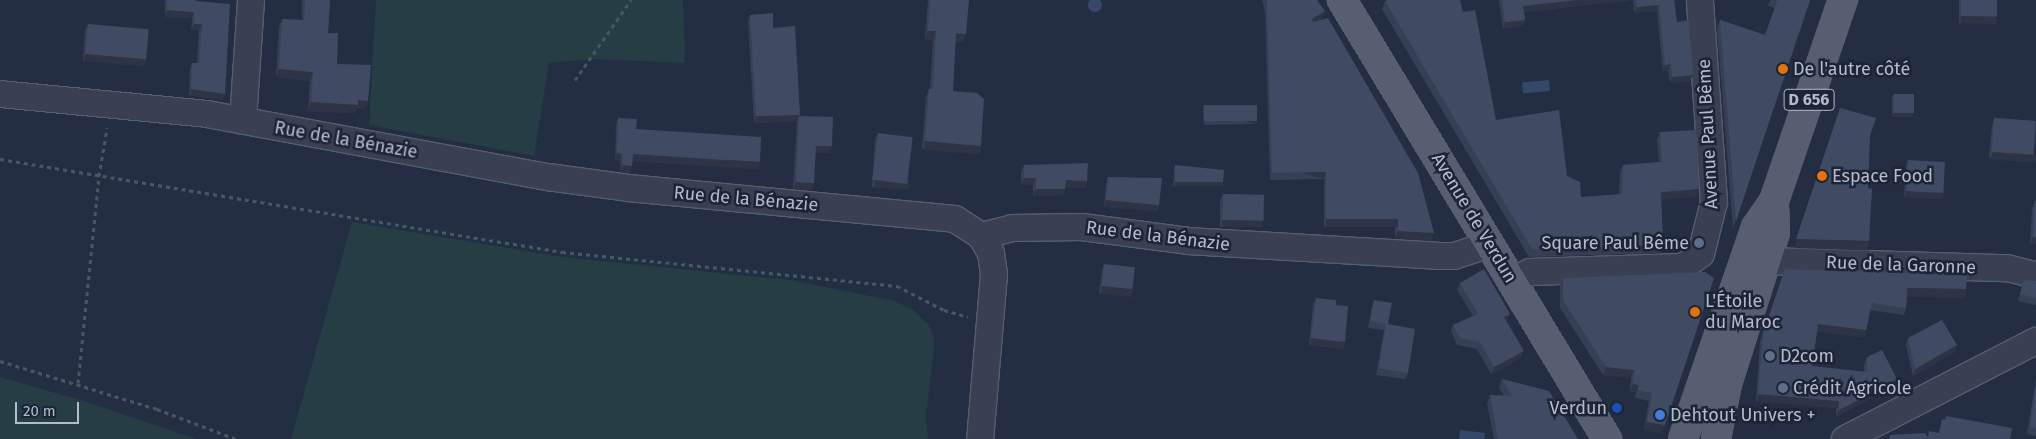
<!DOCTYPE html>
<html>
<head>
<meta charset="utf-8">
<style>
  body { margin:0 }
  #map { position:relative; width:2036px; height:439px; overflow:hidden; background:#232e42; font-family:"Fira Sans",sans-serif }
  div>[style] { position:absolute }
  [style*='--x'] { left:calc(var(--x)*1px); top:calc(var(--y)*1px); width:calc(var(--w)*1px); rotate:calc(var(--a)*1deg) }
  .green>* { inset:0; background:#253d43 }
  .water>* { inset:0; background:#36486a; transform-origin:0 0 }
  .round { border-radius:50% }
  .path>* { height:3px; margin-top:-1.5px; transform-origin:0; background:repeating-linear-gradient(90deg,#445a5f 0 4px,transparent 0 8px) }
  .roads { filter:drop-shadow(1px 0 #565e6f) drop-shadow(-1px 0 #565e6f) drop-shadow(0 1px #565e6f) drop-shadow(0 -1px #565e6f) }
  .minor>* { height:26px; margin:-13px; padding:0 13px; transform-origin:13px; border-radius:13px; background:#384051 }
  .major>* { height:28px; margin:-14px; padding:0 14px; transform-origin:14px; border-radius:14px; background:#565f71 }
  .wall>* { inset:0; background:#364054 }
  .shaded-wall>* { inset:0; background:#2c3445; transform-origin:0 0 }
  .building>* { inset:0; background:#3f4b62; transform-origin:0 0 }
  .dots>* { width:14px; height:14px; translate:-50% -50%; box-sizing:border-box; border:2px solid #1c2536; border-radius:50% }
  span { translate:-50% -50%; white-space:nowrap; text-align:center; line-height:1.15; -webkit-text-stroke:5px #1c2536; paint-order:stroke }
  .shield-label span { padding:1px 4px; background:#1c2536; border:1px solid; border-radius:4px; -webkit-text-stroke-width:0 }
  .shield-label { font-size:16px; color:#b4bccc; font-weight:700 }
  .poi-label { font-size:18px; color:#b4bccc }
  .left { translate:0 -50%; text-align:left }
  .right { translate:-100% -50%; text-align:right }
  .street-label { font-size:18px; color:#b4bccc }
  .scale { position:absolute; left:15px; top:402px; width:64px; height:22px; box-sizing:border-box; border:2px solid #b4bccc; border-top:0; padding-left:6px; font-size:15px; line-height:18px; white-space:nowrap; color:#b4bccc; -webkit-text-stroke:4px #1c2536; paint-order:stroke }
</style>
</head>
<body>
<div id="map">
  <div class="green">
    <i style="clip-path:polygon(376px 0,683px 0,685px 63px,593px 59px,549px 63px,534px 156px,369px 125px)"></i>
    <i style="clip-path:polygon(352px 222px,562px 257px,790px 280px,895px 301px,913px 310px,928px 324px,935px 340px,926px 416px,928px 439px,291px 439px)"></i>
    <i style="clip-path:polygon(0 377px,87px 402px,196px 439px,0 439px)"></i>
  </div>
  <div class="water">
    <i class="round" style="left:1088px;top:-2px;width:14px;height:14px"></i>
    <i style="left:1549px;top:80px;width:11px;height:27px;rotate:85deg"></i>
    <i style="clip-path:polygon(1460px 430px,1485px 433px,1484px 439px,1459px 439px)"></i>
  </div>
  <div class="path">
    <i style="--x:575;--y:80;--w:98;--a:-55"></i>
    <i style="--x:0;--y:159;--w:570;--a:9.4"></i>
    <i style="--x:562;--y:252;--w:337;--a:5.8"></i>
    <i style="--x:897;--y:286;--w:53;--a:27.1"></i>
    <i style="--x:944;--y:310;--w:25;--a:16"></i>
    <i style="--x:0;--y:361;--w:164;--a:17"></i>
    <i style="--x:157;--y:409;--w:85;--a:20.8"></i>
    <i style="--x:78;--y:383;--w:208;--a:-84.2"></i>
    <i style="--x:99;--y:176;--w:49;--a:-80.5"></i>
  </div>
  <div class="roads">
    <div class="minor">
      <i style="--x:0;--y:94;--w:208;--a:5.5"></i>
      <i style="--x:207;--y:114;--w:347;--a:10.5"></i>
      <i style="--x:548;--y:177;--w:81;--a:7.8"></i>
      <i style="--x:628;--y:188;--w:328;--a:5.4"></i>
      <i style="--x:955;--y:219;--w:31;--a:33"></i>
      <i style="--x:981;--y:236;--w:20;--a:60"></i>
      <i style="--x:991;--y:253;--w:21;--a:82"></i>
      <i style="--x:994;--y:274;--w:166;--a:94.8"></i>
      <i style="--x:243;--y:121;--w:121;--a:-86.2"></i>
      <i style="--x:981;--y:236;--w:32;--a:-14"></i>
      <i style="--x:1012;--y:228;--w:70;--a:-0.8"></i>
      <i style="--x:1082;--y:227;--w:107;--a:7.5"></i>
      <i style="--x:1188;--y:241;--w:250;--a:3.4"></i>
      <i style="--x:1438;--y:256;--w:16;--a:0"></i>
      <i style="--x:1454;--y:256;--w:38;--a:-18"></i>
      <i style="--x:1765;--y:261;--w:242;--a:1.7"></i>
      <i style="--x:2007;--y:268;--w:30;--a:14"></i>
      <i style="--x:1513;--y:280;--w:19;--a:-25"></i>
      <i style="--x:1530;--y:272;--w:153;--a:-1.9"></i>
      <i style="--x:1683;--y:267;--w:22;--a:-36"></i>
      <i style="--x:1701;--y:254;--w:54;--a:-76"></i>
      <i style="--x:1714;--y:202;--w:202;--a:-94"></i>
      <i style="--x:1845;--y:439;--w:215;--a:-27.2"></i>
    </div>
    <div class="major">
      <i style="--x:1342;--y:0;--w:513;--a:58.88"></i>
      <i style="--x:1683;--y:439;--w:224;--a:-71"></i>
      <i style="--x:1756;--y:227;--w:32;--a:-55"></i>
      <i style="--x:1774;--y:201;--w:213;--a:-71.1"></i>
      <i style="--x:1716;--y:439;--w:56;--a:-78.7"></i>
      <i style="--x:1727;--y:384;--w:158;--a:-72.4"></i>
      <i style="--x:1775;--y:233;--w:32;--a:-92"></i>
    </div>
  </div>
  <div class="wall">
    <i style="clip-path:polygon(165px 0,196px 0,223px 100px,189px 95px,190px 69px,192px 63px,197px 63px,199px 30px,191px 30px,192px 18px,165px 17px)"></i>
    <i style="clip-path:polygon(302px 0,330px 0,328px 33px,337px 64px,365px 109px,357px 108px,355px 113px,308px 111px,310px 81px,276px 77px,279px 27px,282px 19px,302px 20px)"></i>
    <i style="clip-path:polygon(928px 0,969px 0,963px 42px,955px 42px,953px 91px,978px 154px,922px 149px,926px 97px,929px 89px,930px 89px,933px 40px,925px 39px)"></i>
    <i style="clip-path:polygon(1262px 0,1317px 0,1322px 19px,1319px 20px,1431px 241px,1395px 238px,1395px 227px,1324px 227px,1324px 179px,1270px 180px,1265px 12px)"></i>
    <i style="clip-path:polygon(1499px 0,1631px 0,1524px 12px,1525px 20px,1522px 26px,1503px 29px)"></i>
    <i style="clip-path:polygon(1633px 0,1674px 0,1677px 22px,1690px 81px,1670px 83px,1668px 71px,1663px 71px,1657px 11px,1634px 13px)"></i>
    <i style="clip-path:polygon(1770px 0,1810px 0,1733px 229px,1717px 28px,1720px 20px,1765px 35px,1775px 8px,1768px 6px)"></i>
    <i style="clip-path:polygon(1959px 0,1997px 0,1997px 17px,1994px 24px,1959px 23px)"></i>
    <i style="clip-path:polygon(1385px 1px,1463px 12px,1496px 120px,1567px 176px,1581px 197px,1619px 195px,1620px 172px,1623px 165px,1659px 162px,1657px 140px,1660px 132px,1697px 197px,1661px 199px,1663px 245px,1661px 253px,1529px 257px,1382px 9px)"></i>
    <i style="clip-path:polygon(750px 15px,773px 28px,800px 115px,800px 116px,830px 153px,815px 153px,814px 183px,812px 190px,793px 189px,797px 121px,754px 123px,748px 21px)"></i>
    <i style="clip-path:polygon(88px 24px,144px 66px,83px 61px,85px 31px)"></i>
    <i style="clip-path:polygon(1894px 94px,1913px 113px,1912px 117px,1892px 117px,1892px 97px)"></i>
    <i style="clip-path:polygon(1204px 105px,1257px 120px,1256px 124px,1204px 125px,1203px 109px)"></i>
    <i style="clip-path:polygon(618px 118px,636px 129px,757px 169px,633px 161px,630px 173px,621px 172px,620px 160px,615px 160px,616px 124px)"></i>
    <i style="clip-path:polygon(1994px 118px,2036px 121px,1989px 159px,1992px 125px)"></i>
    <i style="clip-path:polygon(878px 133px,909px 182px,907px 189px,872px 187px,875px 140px)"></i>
    <i style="clip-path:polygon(1908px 160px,1941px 199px,1904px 197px,1906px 166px)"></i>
    <i style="clip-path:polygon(1024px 165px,1087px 181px,1085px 188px,1065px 187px,1063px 195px,1033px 196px,1033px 185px,1021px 184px,1021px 172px)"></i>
    <i style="clip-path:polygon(1175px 165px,1222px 186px,1173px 186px,1174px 169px)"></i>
    <i style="clip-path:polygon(1108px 177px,1159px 205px,1157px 211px,1104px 207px,1106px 184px)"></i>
    <i style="clip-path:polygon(1223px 194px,1262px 220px,1260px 227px,1220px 227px,1220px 201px)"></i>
    <i style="clip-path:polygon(2035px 201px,2036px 244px,2030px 244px,2032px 208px)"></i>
    <i style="clip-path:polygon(1104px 264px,1133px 289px,1130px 296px,1099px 293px,1102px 271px)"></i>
    <i style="clip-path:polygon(1785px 269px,1964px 297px,1907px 296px,1906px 308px,1904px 315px,1870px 310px,1866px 330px,1863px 337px,1817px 331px,1812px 366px,1864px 372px,1864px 365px,1867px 357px,1897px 379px,1894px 386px,1836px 417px,1836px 408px,1756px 401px,1760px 341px)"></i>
    <i style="clip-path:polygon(1705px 272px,1662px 433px,1644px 430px,1649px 401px,1635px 398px,1636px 392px,1630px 392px,1631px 378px,1603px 375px,1560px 308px,1560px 286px,1563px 278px)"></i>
    <i style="clip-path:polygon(2024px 280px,2036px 281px,2036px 305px,2018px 301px)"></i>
    <i style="clip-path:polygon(1460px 283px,1510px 314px,1506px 321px,1521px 358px,1491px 374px,1477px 349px,1457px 345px,1451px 331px,1453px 325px,1473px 316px,1457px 290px)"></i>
    <i style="clip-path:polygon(1316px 298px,1336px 305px,1342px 349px,1309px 345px,1313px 305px)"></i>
    <i style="clip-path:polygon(1374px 300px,1388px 324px,1408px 373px,1405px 379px,1376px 375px,1384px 330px,1368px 328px,1372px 306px)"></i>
    <i style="clip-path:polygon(1908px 338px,1957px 345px,1955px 352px,1913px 376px,1906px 345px)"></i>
    <i style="clip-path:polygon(2036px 378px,2036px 436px,2027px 434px)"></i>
    <i style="clip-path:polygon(1502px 379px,1578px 439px,1494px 439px,1487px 403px,1490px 395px,1504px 396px,1499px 387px)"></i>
  </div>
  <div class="shaded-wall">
    <i style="clip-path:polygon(1577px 0,1631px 0,1521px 12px,1523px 6px)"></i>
    <i style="clip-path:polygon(1659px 5px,1657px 11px,1634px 13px,1637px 7px)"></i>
    <i style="clip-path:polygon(167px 10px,194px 12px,192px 18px,165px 17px)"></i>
    <i style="clip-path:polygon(1325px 11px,1322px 19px,1309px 27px,1312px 19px)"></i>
    <i style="left:1961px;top:16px;width:36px;height:7px;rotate:2deg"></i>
    <i style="clip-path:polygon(1525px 20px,1522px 26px,1503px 29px,1505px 22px)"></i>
    <i style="clip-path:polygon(194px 24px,202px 24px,199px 30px,191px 30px)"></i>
    <i style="clip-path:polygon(928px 31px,936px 31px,933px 40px,925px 39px)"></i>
    <i style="clip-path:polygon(956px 33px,966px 34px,963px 42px,953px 41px)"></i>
    <i style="clip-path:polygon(86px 54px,147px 58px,144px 66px,83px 61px)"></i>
    <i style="clip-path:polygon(1671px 64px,1668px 71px,1663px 71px,1665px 65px)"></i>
    <i style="clip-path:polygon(279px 69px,313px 72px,310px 81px,276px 77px)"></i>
    <i style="clip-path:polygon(1693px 75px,1690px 81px,1670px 83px,1672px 77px)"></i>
    <i style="left:191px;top:89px;width:34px;height:6px;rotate:8deg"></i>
    <i style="clip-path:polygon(358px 100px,368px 101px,365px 109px,357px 108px,355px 113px,308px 111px,311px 102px)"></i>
    <i style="clip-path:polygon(1894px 113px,1913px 113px,1912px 117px,1892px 117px)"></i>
    <i style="clip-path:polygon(800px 115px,799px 119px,799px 116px,797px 121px,754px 123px,756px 116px)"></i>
    <i style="left:1257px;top:120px;width:4px;height:52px;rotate:104deg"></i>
    <i style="left:925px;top:141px;width:56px;height:9px;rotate:5deg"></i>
    <i style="clip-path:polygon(816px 146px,832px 146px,830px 153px,813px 153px)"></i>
    <i style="left:1992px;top:152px;width:44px;height:8px;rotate:3deg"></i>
    <i style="clip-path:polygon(617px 153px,622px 154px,620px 160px,615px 160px)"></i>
    <i style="left:633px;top:154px;width:127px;height:7px;rotate:4deg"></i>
    <i style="clip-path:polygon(623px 165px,632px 166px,630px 173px,621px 172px)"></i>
    <i style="left:1326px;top:172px;width:7px;height:54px;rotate:106deg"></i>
    <i style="clip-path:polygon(1024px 178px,1036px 178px,1033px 185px,1021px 184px)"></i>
    <i style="left:875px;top:180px;width:34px;height:8px;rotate:3deg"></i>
    <i style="clip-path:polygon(1066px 180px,1087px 181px,1085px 188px,1063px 187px)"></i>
    <i style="clip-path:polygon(796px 182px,814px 183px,812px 190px,793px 189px)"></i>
    <i style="left:1175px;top:182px;width:48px;height:4px"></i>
    <i style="clip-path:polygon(1036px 189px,1065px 189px,1063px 195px,1033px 196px)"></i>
    <i style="clip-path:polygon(1699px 189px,1697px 197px,1658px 200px,1661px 192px)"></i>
    <i style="left:1906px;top:191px;width:38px;height:6px;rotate:3deg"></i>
    <i style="clip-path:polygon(1106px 200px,1159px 205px,1157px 211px,1104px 207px)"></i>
    <i style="left:1326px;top:219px;width:72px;height:8px"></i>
    <i style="left:1222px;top:220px;width:40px;height:7px"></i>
    <i style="clip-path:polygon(1398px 231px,1434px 233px,1431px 241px,1395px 238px)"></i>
    <i style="clip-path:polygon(2033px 237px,2036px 237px,2036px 244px,2030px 244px)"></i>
    <i style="left:1796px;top:239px;width:73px;height:9px;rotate:2deg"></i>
    <i style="left:1663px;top:245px;width:8px;height:131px;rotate:104deg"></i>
    <i style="left:1102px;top:286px;width:31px;height:8px;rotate:6deg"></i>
    <i style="left:1907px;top:288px;width:59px;height:9px;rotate:1deg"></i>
    <i style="clip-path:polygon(1510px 314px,1507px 321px,1501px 324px,1504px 317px)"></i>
    <i style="left:1818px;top:324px;width:48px;height:8px;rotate:7deg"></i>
    <i style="left:1311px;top:338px;width:34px;height:7px;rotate:7deg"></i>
    <i style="clip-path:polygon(1957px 345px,1955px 352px,1913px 376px,1915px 369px)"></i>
    <i style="clip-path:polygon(1524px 351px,1521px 358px,1491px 374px,1494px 367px)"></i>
    <i style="clip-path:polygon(1606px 367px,1634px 370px,1631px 378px,1603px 375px)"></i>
    <i style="clip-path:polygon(1897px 379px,1894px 386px,1836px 417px,1839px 410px)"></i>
    <i style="clip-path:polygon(1633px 384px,1639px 385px,1636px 392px,1630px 392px)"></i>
    <i style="left:1758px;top:394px;width:81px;height:7px;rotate:5deg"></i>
    <i style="clip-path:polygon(1647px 422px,1665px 425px,1662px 433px,1644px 430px)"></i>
  </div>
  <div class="building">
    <i style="clip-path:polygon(167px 0,196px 0,196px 1px,230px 4px,225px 94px,191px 89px,192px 63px,199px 63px,202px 24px,194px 24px,194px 12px,167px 10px)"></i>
    <i style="clip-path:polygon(305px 0,330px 0,328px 33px,338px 33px,337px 64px,371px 65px,368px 101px,358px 100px,358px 105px,311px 102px,313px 72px,279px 69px,282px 19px,304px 20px)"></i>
    <i style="clip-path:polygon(930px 0,969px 0,966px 34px,956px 33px,953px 91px,977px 93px,984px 99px,981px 146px,925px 141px,929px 89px,933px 89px,936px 31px,928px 31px)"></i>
    <i style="clip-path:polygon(1267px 0,1317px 0,1325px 11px,1312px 19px,1313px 22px,1328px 18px,1418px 173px,1434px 233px,1398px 231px,1398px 219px,1326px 219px,1326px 172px,1272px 173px,1267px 4px)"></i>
    <i style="clip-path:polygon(1388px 0,1460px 0,1463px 12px,1475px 10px,1496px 120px,1559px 110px,1567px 176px,1580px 182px,1581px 197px,1622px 194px,1623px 165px,1662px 162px,1660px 132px,1696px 130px,1699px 189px,1661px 192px,1663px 245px,1532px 249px,1385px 1px)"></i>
    <i style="clip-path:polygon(1502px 0,1577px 0,1523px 6px,1525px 20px,1505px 22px)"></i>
    <i style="clip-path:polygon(1636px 0,1674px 0,1677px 22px,1689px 20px,1693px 75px,1672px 77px,1671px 64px,1665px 65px,1659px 5px,1637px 7px)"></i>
    <i style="clip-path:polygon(1776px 0,1810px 0,1736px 221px,1720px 20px,1765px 35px,1777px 1px)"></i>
    <i style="left:1961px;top:0;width:36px;height:16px"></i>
    <i style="clip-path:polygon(773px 13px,773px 28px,795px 26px,800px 115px,756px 116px,750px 15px)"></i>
    <i style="left:88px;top:24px;width:61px;height:30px;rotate:5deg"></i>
    <i style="left:1894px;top:94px;width:20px;height:19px"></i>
    <i style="left:1204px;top:105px;width:53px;height:16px"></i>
    <i style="clip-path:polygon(1840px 108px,1876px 118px,1870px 136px,1868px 188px,1872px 189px,1869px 241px,1796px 239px)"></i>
    <i style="clip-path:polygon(799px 116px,833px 117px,832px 146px,816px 146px,814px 183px,796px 182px)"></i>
    <i style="clip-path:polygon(618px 118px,637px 119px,636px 129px,761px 137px,760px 162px,633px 154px,632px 166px,623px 165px,622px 154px,617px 153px)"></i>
    <i style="left:1994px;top:118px;width:42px;height:34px;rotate:4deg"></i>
    <i style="left:878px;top:133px;width:35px;height:47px;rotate:7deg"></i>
    <i style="left:1908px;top:160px;width:37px;height:31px;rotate:3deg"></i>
    <i style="clip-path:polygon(1088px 163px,1087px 181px,1066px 180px,1065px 189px,1036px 189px,1036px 178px,1024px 178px,1024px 165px)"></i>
    <i style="clip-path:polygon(1175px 165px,1224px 170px,1223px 182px,1175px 182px)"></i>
    <i style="clip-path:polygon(1108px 177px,1162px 178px,1159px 205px,1106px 200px)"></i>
    <i style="left:1223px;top:194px;width:41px;height:26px;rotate:1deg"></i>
    <i style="clip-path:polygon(2035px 201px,2036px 201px,2036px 237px,2033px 237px)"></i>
    <i style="left:1104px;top:264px;width:31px;height:22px;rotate:6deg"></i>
    <i style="clip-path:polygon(1484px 269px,1510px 314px,1504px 317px,1524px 351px,1494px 367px,1480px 342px,1460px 338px,1453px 325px,1478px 314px,1460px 283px)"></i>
    <i style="clip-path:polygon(1785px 269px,1967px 275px,1966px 289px,1907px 288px,1906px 308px,1872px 303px,1866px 330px,1818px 324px,1812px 366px,1867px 372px,1867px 357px,1882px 350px,1897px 379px,1839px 410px,1839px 401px,1758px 394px,1763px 334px)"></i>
    <i style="clip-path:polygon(1705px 272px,1714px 278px,1665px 425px,1647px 422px,1652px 393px,1638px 390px,1639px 385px,1633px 384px,1634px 370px,1606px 367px,1563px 300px,1563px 278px)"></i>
    <i style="clip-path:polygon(2024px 280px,2036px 281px,2036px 298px,2020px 294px)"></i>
    <i style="clip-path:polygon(1316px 298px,1336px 300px,1336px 305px,1348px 306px,1345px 342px,1311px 338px)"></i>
    <i style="clip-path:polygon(1374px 300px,1392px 303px,1388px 324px,1415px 329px,1408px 373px,1379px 368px,1386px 324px,1370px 321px)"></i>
    <i style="clip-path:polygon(1942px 320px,1957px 345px,1915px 369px,1908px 338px)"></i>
    <i style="clip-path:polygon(1502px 379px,1549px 391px,1578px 439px,1498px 439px,1490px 395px,1512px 396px)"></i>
    <i style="clip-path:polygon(2036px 387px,2036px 428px,2030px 427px)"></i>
    <i style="clip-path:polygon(1946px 416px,2012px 428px,2010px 439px,1889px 439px,1890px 435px,1925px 433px,1928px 438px,1929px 431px,1939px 433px,1942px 419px,1945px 420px)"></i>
  </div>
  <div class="dots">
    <i style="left:1783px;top:69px;background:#e8710a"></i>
    <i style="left:1822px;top:176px;background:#e8710a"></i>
    <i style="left:1699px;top:243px;background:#5c6f8a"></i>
    <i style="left:1695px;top:312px;background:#e8710a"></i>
    <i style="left:1770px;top:356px;background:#5c6f8a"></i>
    <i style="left:1783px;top:388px;background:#5c6f8a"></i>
    <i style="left:1617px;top:408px;background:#1a4fb4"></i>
    <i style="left:1660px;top:415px;background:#3f7fe0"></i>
  </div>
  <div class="shield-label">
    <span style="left:1809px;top:100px">D 656</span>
  </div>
  <div class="poi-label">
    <span class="left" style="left:1793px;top:69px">De l'autre côté</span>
    <span class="left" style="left:1832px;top:176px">Espace Food</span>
    <span class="right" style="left:1689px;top:243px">Square Paul Bême</span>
    <span class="left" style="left:1705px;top:312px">L'Étoile<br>du Maroc</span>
    <span class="left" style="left:1780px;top:356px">D2com</span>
    <span class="left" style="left:1793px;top:388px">Crédit Agricole</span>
    <span class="right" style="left:1607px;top:408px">Verdun</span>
    <span class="left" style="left:1670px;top:415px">Dehtout Univers +</span>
  </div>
  <div class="street-label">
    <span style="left:1708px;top:134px;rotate:-93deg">Avenue Paul Bême</span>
    <span style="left:346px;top:140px;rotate:10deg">Rue de la Bénazie</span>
    <span style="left:746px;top:199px;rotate:5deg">Rue de la Bénazie</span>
    <span style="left:1474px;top:218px;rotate:59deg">Avenue de Verdun</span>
    <span style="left:1158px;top:236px;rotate:7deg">Rue de la Bénazie</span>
    <span style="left:1901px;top:265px;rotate:2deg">Rue de la Garonne</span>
  </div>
  <div class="scale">20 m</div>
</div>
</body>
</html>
